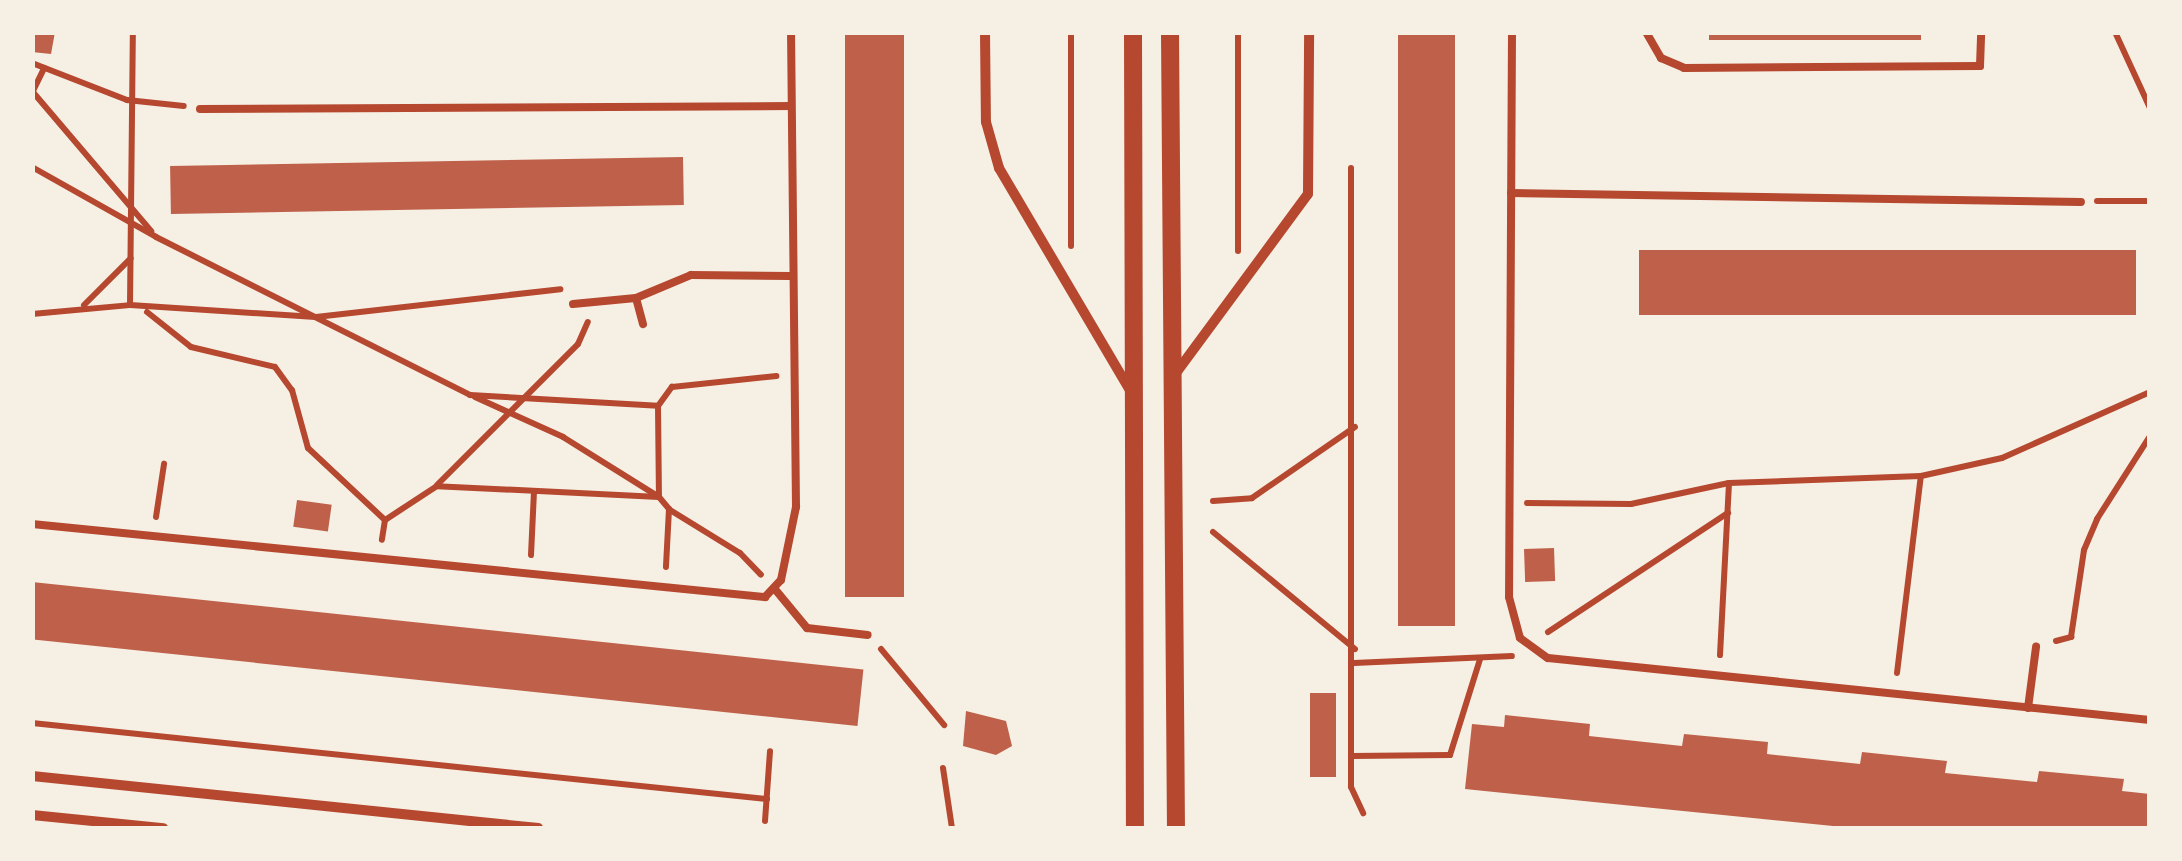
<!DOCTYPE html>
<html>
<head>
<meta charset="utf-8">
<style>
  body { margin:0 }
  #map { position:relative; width:2182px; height:861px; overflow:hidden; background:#f6efe4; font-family:Commissioner,sans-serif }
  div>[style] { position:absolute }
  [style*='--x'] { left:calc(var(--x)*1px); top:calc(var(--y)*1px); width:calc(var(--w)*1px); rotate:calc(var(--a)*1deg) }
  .building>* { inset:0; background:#bf614a; transform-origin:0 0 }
  .path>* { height:6px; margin:-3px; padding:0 3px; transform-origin:3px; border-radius:3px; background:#b5482f }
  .service>* { height:8px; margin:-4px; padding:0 4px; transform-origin:4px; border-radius:4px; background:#b5482f }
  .minor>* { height:10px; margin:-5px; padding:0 5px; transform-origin:5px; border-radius:5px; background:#b5482f }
  .tertiary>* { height:18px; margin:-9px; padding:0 9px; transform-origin:9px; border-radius:9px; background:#b5482f }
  span { translate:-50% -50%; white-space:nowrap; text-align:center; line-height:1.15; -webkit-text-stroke:10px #f6efe4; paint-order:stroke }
  .frame { position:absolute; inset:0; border:35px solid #f6efe4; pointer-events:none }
</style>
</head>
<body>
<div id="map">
  <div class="building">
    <i style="clip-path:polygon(32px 32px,55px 32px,51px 54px,32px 52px)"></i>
    <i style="left:845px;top:32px;width:59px;height:565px"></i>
    <i style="left:1398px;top:32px;width:57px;height:594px"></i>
    <i style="left:1709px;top:32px;width:212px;height:8px"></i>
    <i style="left:683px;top:157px;width:48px;height:513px;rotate:89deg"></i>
    <i style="left:1639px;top:250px;width:497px;height:65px"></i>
    <i style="left:297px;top:500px;width:35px;height:27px;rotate:8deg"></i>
    <i style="left:1554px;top:548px;width:33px;height:30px;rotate:88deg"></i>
    <i style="left:32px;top:582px;width:836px;height:57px;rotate:6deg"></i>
    <i style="left:1310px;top:693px;width:26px;height:84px"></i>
    <i style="clip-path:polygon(966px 711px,1006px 721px,1012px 746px,996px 755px,963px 746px)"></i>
    <i style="clip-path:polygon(1505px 715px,1590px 724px,1589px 736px,1682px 746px,1684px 734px,1768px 742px,1767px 754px,1860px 764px,1862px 752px,1947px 761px,1945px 773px,2037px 782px,2039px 771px,2124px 779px,2122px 791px,2150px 794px,2150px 828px,1853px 828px,1465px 789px,1472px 724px,1504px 727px)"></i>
  </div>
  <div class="path">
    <i style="--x:1071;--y:32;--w:214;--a:90"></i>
    <i style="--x:1238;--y:32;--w:219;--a:90"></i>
    <i style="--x:2115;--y:32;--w:84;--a:65.3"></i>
    <i style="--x:32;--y:63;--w:102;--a:21.3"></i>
    <i style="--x:127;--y:100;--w:57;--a:6"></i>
    <i style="--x:32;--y:91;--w:184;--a:49.6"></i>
    <i style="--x:32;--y:93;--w:28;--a:-64"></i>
    <i style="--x:32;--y:167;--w:142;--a:29.4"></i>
    <i style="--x:156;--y:237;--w:352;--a:26.7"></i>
    <i style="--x:470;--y:395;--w:188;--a:3.3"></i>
    <i style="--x:658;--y:406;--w:91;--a:89.4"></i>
    <i style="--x:659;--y:497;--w:222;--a:-177.2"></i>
    <i style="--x:437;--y:486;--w:62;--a:146.8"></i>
    <i style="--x:385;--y:520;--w:20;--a:99"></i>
    <i style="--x:1351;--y:168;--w:619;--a:90"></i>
    <i style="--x:1351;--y:787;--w:29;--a:65"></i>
    <i style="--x:2097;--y:201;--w:53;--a:0"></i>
    <i style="--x:84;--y:305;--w:66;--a:-45"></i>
    <i style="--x:130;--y:305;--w:186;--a:3.7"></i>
    <i style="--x:316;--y:317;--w:246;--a:-6.5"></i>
    <i style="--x:147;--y:312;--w:56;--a:38.5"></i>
    <i style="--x:191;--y:347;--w:86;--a:13.4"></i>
    <i style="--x:275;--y:367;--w:29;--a:54"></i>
    <i style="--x:292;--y:390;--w:60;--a:74.6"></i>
    <i style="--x:308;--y:448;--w:105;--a:43.1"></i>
    <i style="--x:32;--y:314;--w:98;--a:-5.2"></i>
    <i style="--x:130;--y:305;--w:273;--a:-89.4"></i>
    <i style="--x:475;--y:397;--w:97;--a:24.4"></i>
    <i style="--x:563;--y:437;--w:113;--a:32"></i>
    <i style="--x:659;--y:497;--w:16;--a:50"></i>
    <i style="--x:669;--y:509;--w:58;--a:93"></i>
    <i style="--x:658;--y:406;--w:24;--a:-54"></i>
    <i style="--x:672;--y:387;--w:105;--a:-6"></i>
    <i style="--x:437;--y:485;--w:199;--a:-45"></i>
    <i style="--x:578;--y:344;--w:24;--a:-66"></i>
    <i style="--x:1213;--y:501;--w:39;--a:-4"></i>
    <i style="--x:1252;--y:498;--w:125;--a:-34.6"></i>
    <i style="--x:1527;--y:503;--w:104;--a:0.6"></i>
    <i style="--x:1631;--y:504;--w:100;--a:-12.1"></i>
    <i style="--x:1729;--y:483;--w:192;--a:-2.1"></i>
    <i style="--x:1921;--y:476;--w:83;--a:-12.5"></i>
    <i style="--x:2002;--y:458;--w:162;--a:-24"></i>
    <i style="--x:670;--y:510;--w:82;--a:31.6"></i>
    <i style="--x:740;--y:553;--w:30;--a:46"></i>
    <i style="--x:156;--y:517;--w:54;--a:-81.4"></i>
    <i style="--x:1213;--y:532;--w:184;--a:39.5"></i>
    <i style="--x:531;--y:555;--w:64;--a:-87.3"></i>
    <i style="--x:1548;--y:632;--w:216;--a:-33.5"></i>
    <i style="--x:2056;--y:641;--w:16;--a:-15"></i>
    <i style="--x:2071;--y:637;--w:88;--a:-81.5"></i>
    <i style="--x:2084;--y:550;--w:34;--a:-67"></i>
    <i style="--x:2097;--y:519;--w:98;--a:-57.4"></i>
    <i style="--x:881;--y:649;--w:99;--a:50.3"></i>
    <i style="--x:1720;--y:655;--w:172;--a:-87"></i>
    <i style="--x:1354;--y:663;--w:158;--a:-2.5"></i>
    <i style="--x:1897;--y:673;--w:198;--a:-83.1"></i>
    <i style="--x:32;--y:723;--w:739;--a:5.9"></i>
    <i style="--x:1352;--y:756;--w:98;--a:-0.6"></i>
    <i style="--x:1450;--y:755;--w:101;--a:-72.6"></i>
    <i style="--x:943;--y:768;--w:61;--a:81.5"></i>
    <i style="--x:765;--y:821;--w:70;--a:-85.9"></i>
  </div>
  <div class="service">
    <i style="--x:1512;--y:32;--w:565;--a:90.3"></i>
    <i style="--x:1509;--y:597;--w:42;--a:75"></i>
    <i style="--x:1520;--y:638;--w:34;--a:36"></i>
    <i style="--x:1548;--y:658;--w:605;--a:5.88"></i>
    <i style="--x:1646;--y:32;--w:30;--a:60"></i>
    <i style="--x:1661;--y:58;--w:25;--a:23"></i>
    <i style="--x:1684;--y:68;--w:296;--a:-0.4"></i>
    <i style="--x:1980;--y:66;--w:34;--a:-88"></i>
    <i style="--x:200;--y:109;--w:591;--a:-0.29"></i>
    <i style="--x:1511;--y:193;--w:570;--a:0.9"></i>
    <i style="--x:636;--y:298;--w:27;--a:75"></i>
    <i style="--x:573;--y:304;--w:63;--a:-5.4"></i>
    <i style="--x:636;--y:298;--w:60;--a:-22.7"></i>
    <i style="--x:691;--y:275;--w:99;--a:0.6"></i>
    <i style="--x:32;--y:524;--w:737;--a:5.69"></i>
    <i style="--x:765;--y:597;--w:23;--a:-47"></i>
    <i style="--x:781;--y:580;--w:75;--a:-78.4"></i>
    <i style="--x:796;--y:507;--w:475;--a:-90.6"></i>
    <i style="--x:774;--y:588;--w:52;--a:50.5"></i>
    <i style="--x:807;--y:628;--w:61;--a:6.5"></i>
    <i style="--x:2028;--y:708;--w:62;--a:-82.5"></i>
  </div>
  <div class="minor">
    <i style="--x:985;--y:32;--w:90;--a:89.4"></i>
    <i style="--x:986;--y:122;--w:48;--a:74.2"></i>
    <i style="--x:999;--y:168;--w:258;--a:59.5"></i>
    <i style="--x:1176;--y:373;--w:222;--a:-53.6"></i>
    <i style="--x:1308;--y:194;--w:162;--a:-89.6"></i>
    <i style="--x:32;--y:776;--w:509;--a:5.87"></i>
    <i style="--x:32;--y:815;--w:132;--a:5.7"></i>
  </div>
  <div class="tertiary">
    <i style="--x:1133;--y:32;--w:796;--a:89.86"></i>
    <i style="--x:1170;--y:32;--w:796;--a:89.57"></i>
  </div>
  <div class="frame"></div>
</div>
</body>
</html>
